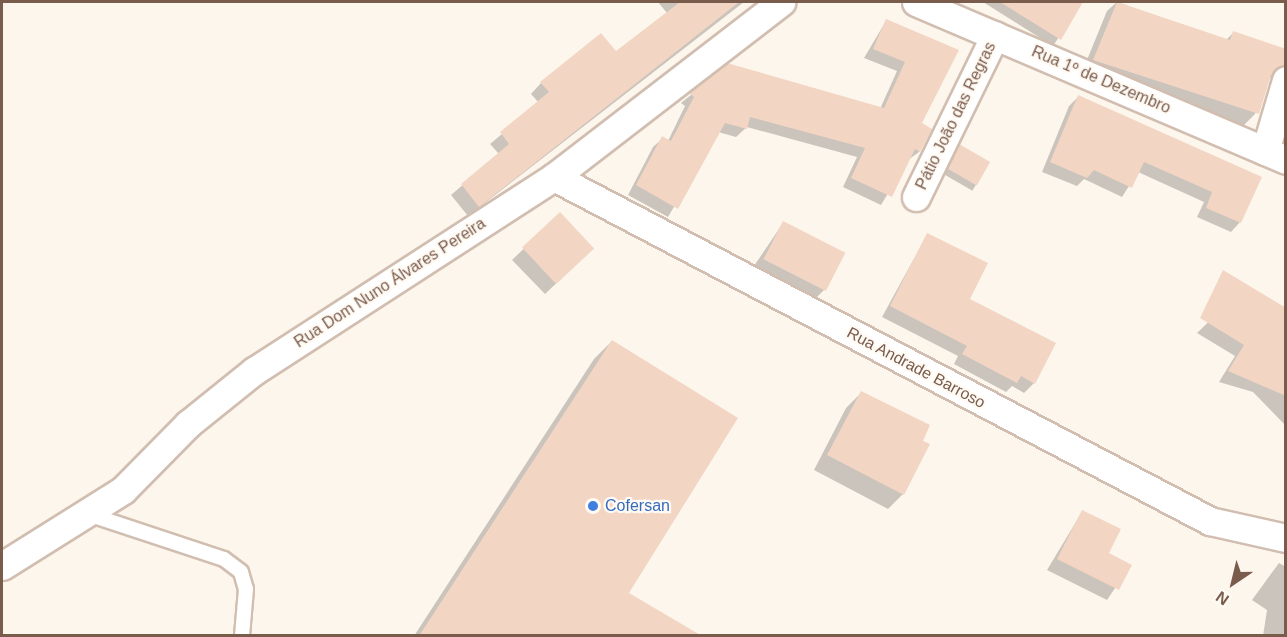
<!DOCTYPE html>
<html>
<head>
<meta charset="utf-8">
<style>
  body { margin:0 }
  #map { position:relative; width:1287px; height:637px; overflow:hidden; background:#fdf6ec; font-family:Arial,sans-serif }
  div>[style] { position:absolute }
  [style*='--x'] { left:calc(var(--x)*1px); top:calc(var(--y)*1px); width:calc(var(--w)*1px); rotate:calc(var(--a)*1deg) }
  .shadow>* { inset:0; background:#0003; transform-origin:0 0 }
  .building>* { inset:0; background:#f3d5c3; transform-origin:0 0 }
  .roads { filter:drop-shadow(2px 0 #d1beb0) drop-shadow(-2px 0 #d1beb0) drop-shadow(0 2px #d1beb0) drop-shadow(0 -2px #d1beb0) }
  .lane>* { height:14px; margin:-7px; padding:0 7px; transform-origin:7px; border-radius:7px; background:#fff }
  .street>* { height:27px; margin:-13.5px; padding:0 13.5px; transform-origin:13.5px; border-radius:13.5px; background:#fff }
  .dots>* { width:16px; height:16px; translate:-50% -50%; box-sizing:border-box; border:3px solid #fffaf3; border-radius:50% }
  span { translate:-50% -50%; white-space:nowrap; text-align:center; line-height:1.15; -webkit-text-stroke:4.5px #fffaf3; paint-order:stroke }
  .street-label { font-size:16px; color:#7a5c4d }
  .shop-label { font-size:16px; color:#366cbe }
  .left { translate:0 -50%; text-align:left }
  .frame { position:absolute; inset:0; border:3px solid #7a5c4d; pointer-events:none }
  .north { position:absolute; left:1203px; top:553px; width:60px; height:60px; -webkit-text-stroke:4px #fffaf3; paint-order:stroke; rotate:215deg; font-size:16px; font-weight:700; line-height:24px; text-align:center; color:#7a5c4d }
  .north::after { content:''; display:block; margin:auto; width:21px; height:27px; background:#7a5c4d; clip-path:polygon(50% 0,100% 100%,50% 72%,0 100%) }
</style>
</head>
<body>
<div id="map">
  <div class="shadow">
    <i style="clip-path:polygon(658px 2px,744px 2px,468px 216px,451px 195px,499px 154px,490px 144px,539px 103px,531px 94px,541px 83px,615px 53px,667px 13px)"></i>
    <i style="clip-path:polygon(983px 2px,1082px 2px,1053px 46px)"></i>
    <i style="clip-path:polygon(1117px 2px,1226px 40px,1233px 33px,1286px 59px,1286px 84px,1279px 76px,1269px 78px,1255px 114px,1243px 126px,1082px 72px,1107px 11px)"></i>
    <i style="clip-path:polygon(886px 21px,957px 50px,920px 123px,930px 129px,919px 152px,908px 160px,881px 205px,843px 187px,857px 157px,747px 127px,736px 137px,718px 132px,668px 217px,628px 195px,653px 147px,663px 138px,668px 141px,685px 106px,681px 103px,728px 65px,880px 109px,897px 71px,864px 58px)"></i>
    <i style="clip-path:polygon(1078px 97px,1260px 177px,1240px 222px,1231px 232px,1197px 217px,1204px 202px,1138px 172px,1122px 197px,1084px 179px,1077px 186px,1042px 172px,1069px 106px)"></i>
    <i style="left:959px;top:146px;width:34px;height:32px;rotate:30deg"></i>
    <i style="clip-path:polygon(560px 214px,582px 259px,545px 294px,512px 260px)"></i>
    <i style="clip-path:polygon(783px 223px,825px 289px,814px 300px,752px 269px)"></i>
    <i style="clip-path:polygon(927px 235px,968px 299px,1034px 383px,1024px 393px,1012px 386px,1006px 392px,954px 364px,958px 356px,882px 317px)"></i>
    <i style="clip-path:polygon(1246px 286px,1286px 353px,1286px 426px,1253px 392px,1219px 382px,1235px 356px,1197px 333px)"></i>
    <i style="clip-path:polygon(612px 341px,627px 593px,699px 636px,414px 636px,594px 359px)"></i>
    <i style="clip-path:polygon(861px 393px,903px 494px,888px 509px,814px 470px,846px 408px)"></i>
    <i style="clip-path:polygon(1082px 512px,1107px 554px,1130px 566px,1107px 600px,1047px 570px)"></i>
    <i style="clip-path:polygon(1279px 563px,1286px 567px,1286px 636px,1263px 636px,1267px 610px,1252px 600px)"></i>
  </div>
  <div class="building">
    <i style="clip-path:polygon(680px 2px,739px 2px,479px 207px,461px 184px,509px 144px,500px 132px,549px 92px,540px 82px,601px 33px,616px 51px)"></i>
    <i style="clip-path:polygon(1000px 2px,1083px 2px,1061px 40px)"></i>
    <i style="clip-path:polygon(1117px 2px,1230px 40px,1233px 31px,1286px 49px,1286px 65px,1271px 75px,1259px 114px,1093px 60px)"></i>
    <i style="clip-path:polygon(886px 19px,959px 50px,922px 123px,932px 129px,920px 152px,915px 149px,892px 197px,851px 178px,865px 148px,750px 117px,747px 129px,725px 123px,678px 209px,636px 185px,662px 136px,671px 141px,694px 97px,689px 93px,727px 63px,884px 108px,905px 62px,873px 49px)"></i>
    <i style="clip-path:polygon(1078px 95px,1262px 177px,1241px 223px,1206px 208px,1212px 192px,1144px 162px,1132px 188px,1094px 170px,1087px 178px,1050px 162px)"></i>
    <i style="left:959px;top:144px;width:36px;height:27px;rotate:30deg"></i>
    <i style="left:560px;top:212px;width:50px;height:52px;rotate:47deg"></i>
    <i style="left:783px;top:221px;width:70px;height:43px;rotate:27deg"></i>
    <i style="clip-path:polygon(927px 233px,988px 263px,970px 299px,1056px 343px,1035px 384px,1021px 376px,1017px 383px,962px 354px,967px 346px,890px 306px)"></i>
    <i style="clip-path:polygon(1223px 270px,1286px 308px,1286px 396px,1228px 371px,1244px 345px,1200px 318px)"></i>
    <i style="clip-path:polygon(612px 340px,738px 418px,629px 593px,702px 636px,419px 636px)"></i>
    <i style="clip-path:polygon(861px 391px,930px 425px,923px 441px,930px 444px,904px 495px,827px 455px)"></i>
    <i style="clip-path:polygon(1082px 510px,1121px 529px,1109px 553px,1132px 565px,1119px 590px,1057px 559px)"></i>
  </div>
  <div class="roads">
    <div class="lane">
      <i style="--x:85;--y:513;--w:146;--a:18.3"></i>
      <i style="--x:224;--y:559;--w:21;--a:37"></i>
      <i style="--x:241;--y:572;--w:18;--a:74"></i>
      <i style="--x:246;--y:589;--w:47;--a:94.9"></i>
    </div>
    <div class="street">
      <i style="--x:916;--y:2;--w:402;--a:23.1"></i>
      <i style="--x:1265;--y:151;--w:74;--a:-73.5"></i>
      <i style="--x:554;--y:177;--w:741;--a:27.67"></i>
      <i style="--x:1210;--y:521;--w:78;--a:12.6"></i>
      <i style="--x:916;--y:197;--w:180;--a:-64"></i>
      <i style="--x:2;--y:566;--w:143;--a:-32.1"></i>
      <i style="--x:123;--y:490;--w:93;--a:-45.4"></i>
      <i style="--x:188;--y:424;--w:85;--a:-38.8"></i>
      <i style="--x:254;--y:371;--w:357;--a:-32.9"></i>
      <i style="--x:554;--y:177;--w:287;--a:-37.6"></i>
    </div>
  </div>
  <div class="dots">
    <i style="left:593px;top:506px;background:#3f7fe0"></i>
  </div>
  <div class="street-label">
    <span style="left:1101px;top:80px;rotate:23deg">Rua 1º de Dezembro</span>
    <span style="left:956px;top:116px;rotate:-64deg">Pátio João das Regras</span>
    <span style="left:390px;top:283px;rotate:-33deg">Rua Dom Nuno Álvares Pereira</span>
    <span style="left:916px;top:368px;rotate:28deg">Rua Andrade Barroso</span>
  </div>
  <div class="shop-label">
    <span class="left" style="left:605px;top:506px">Cofersan</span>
  </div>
  <div class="frame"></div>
  <div class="north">N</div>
</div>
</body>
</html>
